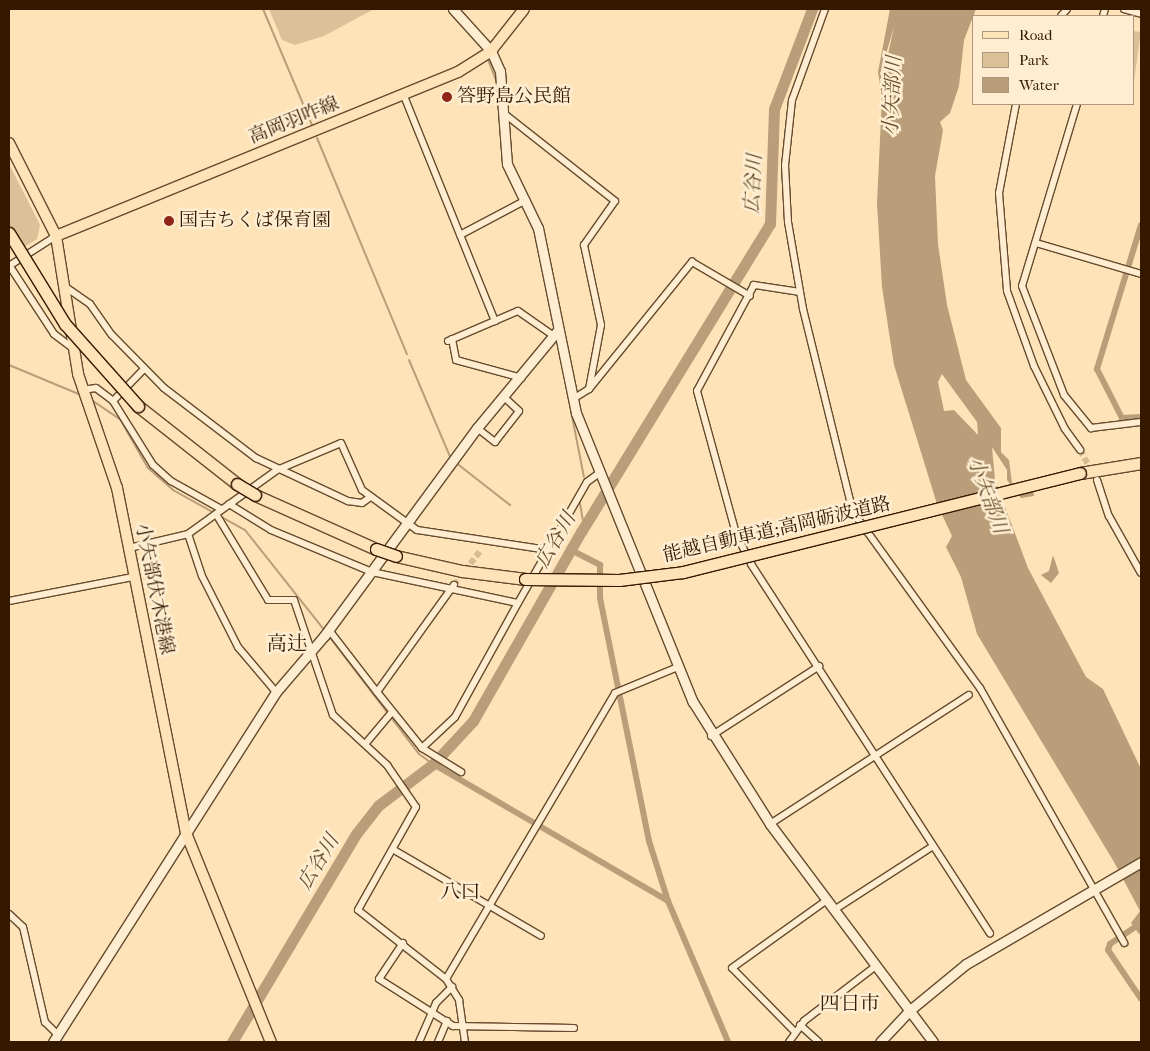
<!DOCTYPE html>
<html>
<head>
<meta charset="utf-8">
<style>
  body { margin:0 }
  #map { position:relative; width:1150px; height:1051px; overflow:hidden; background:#fde3b7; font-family:"IM FELL French Canon","Noto Serif JP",serif }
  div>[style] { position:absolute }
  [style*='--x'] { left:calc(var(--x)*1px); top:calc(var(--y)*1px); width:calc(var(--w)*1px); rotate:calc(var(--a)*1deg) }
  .green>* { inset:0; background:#dbc098; transform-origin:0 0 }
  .water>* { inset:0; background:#b99e79 }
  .stream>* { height:2px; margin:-1px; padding:0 1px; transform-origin:1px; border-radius:1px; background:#b99e79 }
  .canal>* { height:6px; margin:-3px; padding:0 3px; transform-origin:3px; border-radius:3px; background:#b99e79 }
  .river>* { height:11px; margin:-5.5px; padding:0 5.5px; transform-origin:5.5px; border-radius:5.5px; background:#b99e79 }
  .street-tunnel>* { height:6px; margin-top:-3px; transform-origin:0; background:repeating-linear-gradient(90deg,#d5ba92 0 6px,transparent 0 9px) }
  .roads { filter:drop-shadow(1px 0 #664b2e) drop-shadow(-1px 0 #664b2e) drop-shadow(0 1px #664b2e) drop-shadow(0 -1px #664b2e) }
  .street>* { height:6px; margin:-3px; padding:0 3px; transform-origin:3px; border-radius:3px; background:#feedd0 }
  .secondary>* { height:9px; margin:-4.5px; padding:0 4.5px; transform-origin:4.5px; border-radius:4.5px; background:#feedd0 }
  .primary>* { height:10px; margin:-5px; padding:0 5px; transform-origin:5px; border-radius:5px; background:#fde3b7 }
  .highway>* { height:11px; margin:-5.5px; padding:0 5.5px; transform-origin:5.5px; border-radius:5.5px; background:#fde3b7 }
  .bridges { filter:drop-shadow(1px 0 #341800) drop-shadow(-1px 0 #341800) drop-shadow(0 1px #341800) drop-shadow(0 -1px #341800) }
  .highway-bridge>* { height:11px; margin:-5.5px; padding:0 5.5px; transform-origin:5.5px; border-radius:5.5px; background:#fde3b7 }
  .dots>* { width:14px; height:14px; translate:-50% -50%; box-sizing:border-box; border:2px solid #feedd0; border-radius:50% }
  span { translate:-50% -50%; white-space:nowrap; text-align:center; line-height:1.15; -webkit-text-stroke:5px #feedd0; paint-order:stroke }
  .poi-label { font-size:19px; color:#341800 }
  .left { translate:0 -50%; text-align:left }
  .street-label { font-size:19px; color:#341800 }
  .water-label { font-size:20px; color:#694e30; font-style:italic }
  .neighbourhood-label { font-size:20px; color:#341800 }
  .frame { position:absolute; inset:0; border:10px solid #341800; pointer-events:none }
  .legend { position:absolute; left:972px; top:15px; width:162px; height:90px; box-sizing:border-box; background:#feedd0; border:1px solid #ad987d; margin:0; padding:6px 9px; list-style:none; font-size:15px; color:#341800 }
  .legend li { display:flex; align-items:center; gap:10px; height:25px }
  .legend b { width:25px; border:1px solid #ad987d }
</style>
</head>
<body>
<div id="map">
  <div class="green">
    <i style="clip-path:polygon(269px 9px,374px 9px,324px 36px,295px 45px,282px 40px)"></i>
    <i style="left:1134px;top:31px;width:7px;height:63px;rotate:8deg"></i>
    <i style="clip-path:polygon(9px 164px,40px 225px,37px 239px,21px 249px,9px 225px)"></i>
  </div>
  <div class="water">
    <i style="clip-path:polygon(evenodd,890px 9px,976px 9px,964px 40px,959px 86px,950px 113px,940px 122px,943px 130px,935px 176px,938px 244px,947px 305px,966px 380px,1001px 428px,1001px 452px,1009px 460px,1012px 483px,1023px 494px,1033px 485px,1034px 496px,1021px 498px,1007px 480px,1007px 470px,992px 447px,995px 480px,1028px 568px,1086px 677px,1103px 689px,1141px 769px,1141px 933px,1139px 934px,1131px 923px,1140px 911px,1114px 862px,977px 634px,961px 577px,946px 547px,952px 536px,937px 504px,894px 365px,882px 287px,877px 203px,882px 97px,878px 72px,890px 9px,894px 27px,887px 59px,885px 84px,880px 74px,894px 27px,890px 9px,942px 374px,977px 422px,978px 435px,954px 410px,944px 411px,938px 382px,942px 374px)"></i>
    <i style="clip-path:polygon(1053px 555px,1059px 573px,1051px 583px,1041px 575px,1049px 571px)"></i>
  </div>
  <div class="stream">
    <i style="--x:263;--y:9;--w:126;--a:67.1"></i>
    <i style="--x:487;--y:57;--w:28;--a:69"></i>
    <i style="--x:317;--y:138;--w:234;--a:67.4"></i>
    <i style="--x:506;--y:172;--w:22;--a:63"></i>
    <i style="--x:559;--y:350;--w:40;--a:78"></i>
    <i style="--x:409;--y:360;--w:108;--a:67"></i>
    <i style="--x:9;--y:365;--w:78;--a:22.6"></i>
    <i style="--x:90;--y:399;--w:36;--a:34"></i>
    <i style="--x:120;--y:419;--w:56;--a:60.3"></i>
    <i style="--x:148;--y:468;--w:33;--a:41"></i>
    <i style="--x:173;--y:490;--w:82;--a:29.1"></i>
    <i style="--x:245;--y:530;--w:129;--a:51.6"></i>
    <i style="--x:571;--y:411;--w:67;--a:78.9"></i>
    <i style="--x:455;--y:462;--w:70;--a:38"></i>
    <i style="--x:579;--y:498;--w:28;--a:80"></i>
    <i style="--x:328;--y:635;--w:150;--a:52.6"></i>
    <i style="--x:419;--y:754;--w:17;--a:36"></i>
  </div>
  <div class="canal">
    <i style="--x:1141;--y:225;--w:151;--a:107"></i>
    <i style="--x:1097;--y:369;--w:55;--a:63"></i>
    <i style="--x:1122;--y:418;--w:19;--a:-3"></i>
    <i style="--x:571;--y:550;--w:33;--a:27"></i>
    <i style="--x:600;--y:565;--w:33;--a:90"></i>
    <i style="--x:600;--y:598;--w:248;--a:78.6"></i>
    <i style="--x:649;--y:841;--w:63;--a:72.4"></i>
    <i style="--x:668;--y:901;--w:153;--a:66.9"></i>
    <i style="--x:433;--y:764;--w:272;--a:30.2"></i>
    <i style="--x:1141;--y:923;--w:37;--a:146"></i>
    <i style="--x:1110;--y:944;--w:6;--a:108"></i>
    <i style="--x:1108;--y:950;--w:59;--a:56"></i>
  </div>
  <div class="river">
    <i style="--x:232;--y:1042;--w:242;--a:-59.2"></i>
    <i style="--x:356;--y:834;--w:37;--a:-52"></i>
    <i style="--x:379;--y:805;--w:68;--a:-37.2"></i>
    <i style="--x:433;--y:764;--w:59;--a:-47.1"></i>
    <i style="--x:473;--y:721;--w:218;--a:-60.3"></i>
    <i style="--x:581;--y:532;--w:361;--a:-58.5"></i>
    <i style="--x:770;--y:224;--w:115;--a:-88"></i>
    <i style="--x:774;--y:109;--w:107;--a:-69.2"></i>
  </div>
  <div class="street-tunnel">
    <i style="--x:1080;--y:450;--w:26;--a:61"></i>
    <i style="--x:454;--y:585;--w:44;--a:-52.4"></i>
  </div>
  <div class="roads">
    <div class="street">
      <i style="--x:825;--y:9;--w:97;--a:109.9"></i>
      <i style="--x:792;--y:100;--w:65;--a:96.1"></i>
      <i style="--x:785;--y:165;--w:57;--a:87"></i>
      <i style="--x:788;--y:222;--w:88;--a:80.2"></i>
      <i style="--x:803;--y:309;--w:209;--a:76.2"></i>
      <i style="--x:853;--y:512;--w:217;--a:54.2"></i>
      <i style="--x:980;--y:688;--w:293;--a:60.5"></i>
      <i style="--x:1124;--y:9;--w:18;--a:16"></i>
      <i style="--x:1061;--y:16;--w:9;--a:-49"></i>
      <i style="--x:1103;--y:16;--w:7;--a:-74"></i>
      <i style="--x:404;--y:96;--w:243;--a:68"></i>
      <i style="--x:1016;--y:104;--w:91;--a:100.8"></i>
      <i style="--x:999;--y:193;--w:98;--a:85.3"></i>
      <i style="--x:1007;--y:291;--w:80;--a:70.2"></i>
      <i style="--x:1034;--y:366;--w:70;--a:63.8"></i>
      <i style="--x:1065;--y:429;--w:26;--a:54"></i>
      <i style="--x:1077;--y:104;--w:190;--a:106.8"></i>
      <i style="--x:1022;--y:286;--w:117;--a:68.9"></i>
      <i style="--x:1064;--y:395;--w:43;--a:50.7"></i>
      <i style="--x:1091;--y:428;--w:50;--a:-6.8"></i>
      <i style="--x:506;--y:115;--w:139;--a:38.3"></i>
      <i style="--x:615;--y:201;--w:54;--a:125.2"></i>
      <i style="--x:584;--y:245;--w:82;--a:78"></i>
      <i style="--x:601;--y:325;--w:65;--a:100.6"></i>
      <i style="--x:589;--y:389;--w:19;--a:148"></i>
      <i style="--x:460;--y:235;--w:75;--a:-27.9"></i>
      <i style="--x:1036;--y:243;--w:109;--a:16.4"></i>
      <i style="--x:9;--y:265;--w:82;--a:56.9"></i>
      <i style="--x:54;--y:334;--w:25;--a:37"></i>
      <i style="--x:9;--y:266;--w:56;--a:-32.6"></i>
      <i style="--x:67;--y:288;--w:28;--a:35"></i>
      <i style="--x:90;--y:304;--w:38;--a:55"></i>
      <i style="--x:112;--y:335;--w:74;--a:45.5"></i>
      <i style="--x:164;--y:388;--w:116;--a:37.3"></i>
      <i style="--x:256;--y:458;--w:102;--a:25.1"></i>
      <i style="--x:348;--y:501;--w:14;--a:8"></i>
      <i style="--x:362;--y:503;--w:9;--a:-36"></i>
      <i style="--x:800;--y:292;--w:47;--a:-171.3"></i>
      <i style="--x:754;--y:285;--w:120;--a:118.3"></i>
      <i style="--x:697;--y:391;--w:148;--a:74.7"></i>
      <i style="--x:736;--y:534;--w:34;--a:63"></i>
      <i style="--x:751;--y:564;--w:440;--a:57.1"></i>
      <i style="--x:452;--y:339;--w:21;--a:79"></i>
      <i style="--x:456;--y:360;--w:68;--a:15.3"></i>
      <i style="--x:448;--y:341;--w:76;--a:-23.2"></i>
      <i style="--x:518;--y:311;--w:44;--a:34.8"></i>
      <i style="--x:589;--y:389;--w:164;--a:-51"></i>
      <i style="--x:692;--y:262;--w:67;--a:30.4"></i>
      <i style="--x:82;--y:390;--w:14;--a:-8"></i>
      <i style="--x:96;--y:388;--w:21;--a:37"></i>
      <i style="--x:113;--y:401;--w:75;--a:58"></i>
      <i style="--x:153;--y:465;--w:24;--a:42"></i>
      <i style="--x:171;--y:481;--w:57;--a:29.2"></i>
      <i style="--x:113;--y:401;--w:45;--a:-45.9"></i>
      <i style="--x:477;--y:428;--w:23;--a:38"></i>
      <i style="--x:495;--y:442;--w:39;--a:-52"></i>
      <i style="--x:519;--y:411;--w:21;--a:-137"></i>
      <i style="--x:1097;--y:480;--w:38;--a:72"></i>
      <i style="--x:1109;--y:516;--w:65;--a:60.7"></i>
      <i style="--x:229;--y:504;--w:49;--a:31.8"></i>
      <i style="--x:271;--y:530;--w:109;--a:22.6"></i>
      <i style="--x:372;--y:572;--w:149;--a:12"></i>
      <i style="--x:518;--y:603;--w:139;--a:-60.3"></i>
      <i style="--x:587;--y:482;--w:14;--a:-36"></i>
      <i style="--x:216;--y:514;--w:100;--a:58.8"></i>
      <i style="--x:268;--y:600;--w:26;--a:0"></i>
      <i style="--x:294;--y:600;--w:121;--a:71.3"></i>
      <i style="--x:333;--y:715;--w:74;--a:42.8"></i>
      <i style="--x:387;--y:765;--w:51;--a:55.4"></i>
      <i style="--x:416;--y:807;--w:118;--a:119.4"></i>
      <i style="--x:358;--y:910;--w:112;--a:38.1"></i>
      <i style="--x:446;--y:979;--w:25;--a:58"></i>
      <i style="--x:459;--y:1000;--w:42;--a:81.9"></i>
      <i style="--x:188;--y:534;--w:44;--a:71.6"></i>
      <i style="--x:202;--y:576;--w:80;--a:63.1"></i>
      <i style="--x:238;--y:647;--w:59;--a:49.8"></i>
      <i style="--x:129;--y:548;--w:61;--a:-13.3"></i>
      <i style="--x:188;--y:534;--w:110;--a:-35.7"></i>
      <i style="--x:277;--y:470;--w:69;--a:-22.9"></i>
      <i style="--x:341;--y:443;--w:51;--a:65.9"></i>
      <i style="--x:362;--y:490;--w:68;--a:36"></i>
      <i style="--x:417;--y:530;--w:133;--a:8.7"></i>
      <i style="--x:9;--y:601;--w:126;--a:-11"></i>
      <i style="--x:329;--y:630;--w:78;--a:52.3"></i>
      <i style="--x:377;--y:692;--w:132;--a:-54.3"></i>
      <i style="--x:377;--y:692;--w:72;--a:51.2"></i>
      <i style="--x:422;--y:748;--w:45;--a:-43.2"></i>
      <i style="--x:455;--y:717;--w:130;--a:-61.1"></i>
      <i style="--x:711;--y:736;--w:129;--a:-32.9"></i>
      <i style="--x:366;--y:743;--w:40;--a:-50"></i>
      <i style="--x:422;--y:748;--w:46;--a:31.6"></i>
      <i style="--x:770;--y:824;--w:237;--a:-33"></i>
      <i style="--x:394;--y:850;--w:170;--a:30.3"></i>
      <i style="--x:834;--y:910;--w:118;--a:-32.9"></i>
      <i style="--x:9;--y:914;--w:19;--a:43"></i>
      <i style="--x:23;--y:927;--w:98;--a:77"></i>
      <i style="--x:45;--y:1022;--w:18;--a:45"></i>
      <i style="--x:403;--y:943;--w:43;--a:123.7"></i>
      <i style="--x:379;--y:979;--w:88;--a:32.4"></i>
      <i style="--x:453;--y:1026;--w:121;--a:0.9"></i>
      <i style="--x:446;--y:979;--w:332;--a:-59.4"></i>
      <i style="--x:615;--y:693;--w:68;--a:-22.4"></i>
      <i style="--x:800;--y:1025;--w:25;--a:42"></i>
      <i style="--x:794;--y:1031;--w:88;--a:-134.5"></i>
      <i style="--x:732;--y:968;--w:117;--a:-35.6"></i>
      <i style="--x:419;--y:1042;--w:43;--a:-66.4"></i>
      <i style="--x:436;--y:1003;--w:23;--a:-45"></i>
      <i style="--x:438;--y:1042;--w:23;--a:-67"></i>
      <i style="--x:789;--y:1042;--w:26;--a:-54"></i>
      <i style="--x:804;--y:1021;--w:91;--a:-37.4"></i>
    </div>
    <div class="secondary">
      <i style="--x:453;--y:9;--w:57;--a:47.9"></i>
      <i style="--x:491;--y:51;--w:22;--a:66"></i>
      <i style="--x:500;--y:71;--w:93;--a:85.7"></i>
      <i style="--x:507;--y:164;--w:71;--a:64.2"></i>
      <i style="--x:538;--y:228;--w:189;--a:78.4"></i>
      <i style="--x:576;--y:413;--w:312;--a:68"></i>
      <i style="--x:693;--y:702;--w:144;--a:57.7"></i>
      <i style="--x:770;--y:824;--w:272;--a:53.2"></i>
      <i style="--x:53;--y:1042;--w:415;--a:-57.5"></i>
      <i style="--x:276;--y:692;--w:74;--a:-49.4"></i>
      <i style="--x:324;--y:636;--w:258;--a:-53.7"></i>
      <i style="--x:477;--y:428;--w:127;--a:-50.4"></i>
      <i style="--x:880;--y:1042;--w:44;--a:-46.8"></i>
      <i style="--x:910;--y:1010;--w:72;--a:-39.4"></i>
      <i style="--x:966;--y:964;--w:203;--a:-30.2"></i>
    </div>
    <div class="primary">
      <i style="--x:9;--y:143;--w:104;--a:63.2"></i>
      <i style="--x:56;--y:236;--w:140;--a:80.9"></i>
      <i style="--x:78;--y:374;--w:120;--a:71.1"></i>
      <i style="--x:117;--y:488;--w:352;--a:78.7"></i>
      <i style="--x:186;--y:833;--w:226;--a:67.9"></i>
      <i style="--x:56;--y:236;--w:434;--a:-22.2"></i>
      <i style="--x:458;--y:72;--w:39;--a:-32"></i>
      <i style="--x:491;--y:51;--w:53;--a:-51.8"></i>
    </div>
    <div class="highway">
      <i style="--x:138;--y:406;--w:126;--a:38.2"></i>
      <i style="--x:1080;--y:473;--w:62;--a:-9.3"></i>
      <i style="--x:255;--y:495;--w:133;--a:24.1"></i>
      <i style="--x:396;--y:556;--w:68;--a:12.8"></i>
      <i style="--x:462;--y:571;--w:64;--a:7.2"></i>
    </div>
  </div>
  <div class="bridges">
    <div class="highway-bridge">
      <i style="--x:9;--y:233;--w:107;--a:58.4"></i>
      <i style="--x:65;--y:324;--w:110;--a:48.3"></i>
      <i style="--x:237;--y:484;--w:21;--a:31"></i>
      <i style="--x:376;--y:549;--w:21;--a:19"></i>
      <i style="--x:525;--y:579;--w:94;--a:0.6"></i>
      <i style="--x:619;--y:580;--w:64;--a:-7.1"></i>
      <i style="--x:683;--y:572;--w:409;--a:-14"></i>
    </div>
  </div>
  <div class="dots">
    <i style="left:447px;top:97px;background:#8f2418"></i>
    <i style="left:169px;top:221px;background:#8f2418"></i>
  </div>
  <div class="poi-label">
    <span class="left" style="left:457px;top:97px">答野島公民館</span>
    <span class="left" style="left:179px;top:221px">国吉ちくば保育園</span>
  </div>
  <div class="street-label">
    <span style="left:294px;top:121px;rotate:-22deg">高岡羽咋線</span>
    <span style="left:777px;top:530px;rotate:-13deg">能越自動車道;高岡砺波道路</span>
    <span style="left:154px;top:589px;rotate:79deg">小矢部伏木港線</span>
  </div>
  <div class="water-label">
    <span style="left:892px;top:96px;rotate:-87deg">小矢部川</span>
    <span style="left:753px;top:184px;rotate:-87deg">広谷川</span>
    <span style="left:988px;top:495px;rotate:70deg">小矢部川</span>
    <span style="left:555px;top:540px;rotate:-60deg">広谷川</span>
    <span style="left:318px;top:862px;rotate:-59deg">広谷川</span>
  </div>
  <div class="neighbourhood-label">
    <span style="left:287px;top:643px">高辻</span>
    <span style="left:460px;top:891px">八口</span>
    <span style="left:850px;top:1003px">四日市</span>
  </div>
  <div class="frame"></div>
  <ul class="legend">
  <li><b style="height:6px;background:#fde3b7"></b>Road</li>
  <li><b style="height:14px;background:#dbc098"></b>Park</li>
  <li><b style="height:14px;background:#b99e79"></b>Water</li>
  </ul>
</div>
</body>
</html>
